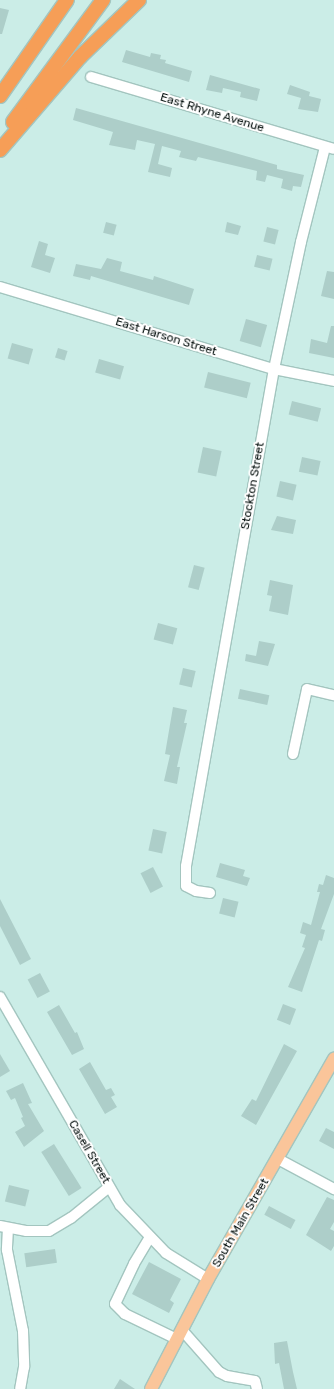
<!DOCTYPE html>
<html>
<head>
<meta charset="utf-8">
<style>
  body { margin:0 }
  #map { position:relative; width:334px; height:1389px; overflow:hidden; background:#cbede7; font-family:Rubik,sans-serif }
  div>[style] { position:absolute }
  [style*='--x'] { left:calc(var(--x)*1px); top:calc(var(--y)*1px); width:calc(var(--w)*1px); rotate:calc(var(--a)*1deg) }
  .building>* { inset:0; background:#adcec9; transform-origin:0 0 }
  .roads { filter:drop-shadow(1px 0 #a3c5bf) drop-shadow(-1px 0 #a3c5bf) drop-shadow(0 1px #a3c5bf) drop-shadow(0 -1px #a3c5bf) }
  .minor>* { height:10px; margin:-5px; padding:0 5px; transform-origin:5px; border-radius:5px; background:#fff }
  .major>* { height:12px; margin:-6px; padding:0 6px; transform-origin:6px; border-radius:6px; background:#fac59a }
  .highway>* { height:14px; margin:-7px; padding:0 7px; transform-origin:7px; border-radius:7px; background:#f69e57 }
  span { translate:-50% -50%; white-space:nowrap; text-align:center; line-height:1.15; -webkit-text-stroke:4px #fff; paint-order:stroke }
  .street-label { font-size:12px; color:#040f0d }
</style>
</head>
<body>
<div id="map">
  <div class="building">
    <i style="clip-path:polygon(0 8px,9px 10px,2px 34px,0 34px)"></i>
    <i style="clip-path:polygon(126px 50px,150px 57px,151px 53px,161px 55px,160px 59px,166px 60px,165px 63px,192px 71px,189px 82px,122px 62px)"></i>
    <i style="clip-path:polygon(210px 75px,260px 89px,257px 101px,240px 97px,241px 92px,223px 88px,222px 93px,206px 90px)"></i>
    <i style="clip-path:polygon(290px 85px,310px 92px,309px 96px,321px 99px,318px 112px,298px 109px,301px 98px,287px 94px)"></i>
    <i style="clip-path:polygon(76px 108px,277px 165px,277px 169px,304px 175px,301px 187px,293px 186px,292px 191px,281px 188px,283px 179px,267px 175px,265px 182px,256px 180px,257px 171px,198px 157px,196px 161px,179px 157px,181px 151px,162px 146px,158px 164px,172px 168px,170px 177px,148px 172px,155px 144px,137px 140px,135px 150px,109px 145px,113px 132px,73px 120px)"></i>
    <i style="left:106px;top:222px;width:11px;height:11px;rotate:15deg"></i>
    <i style="clip-path:polygon(227px 222px,241px 226px,238px 235px,225px 232px)"></i>
    <i style="left:267px;top:227px;width:12px;height:15px;rotate:14deg"></i>
    <i style="clip-path:polygon(39px 241px,48px 244px,45px 255px,55px 258px,50px 273px,31px 267px)"></i>
    <i style="left:257px;top:255px;width:16px;height:12px;rotate:14deg"></i>
    <i style="clip-path:polygon(107px 258px,122px 262px,120px 271px,153px 280px,154px 276px,194px 289px,189px 305px,91px 276px,90px 280px,73px 276px,76px 264px,101px 269px)"></i>
    <i style="clip-path:polygon(327px 271px,334px 272px,334px 299px,321px 296px)"></i>
    <i style="left:246px;top:319px;width:22px;height:23px;rotate:16deg"></i>
    <i style="clip-path:polygon(331px 326px,334px 326px,334px 358px,309px 353px,311px 339px,327px 343px)"></i>
    <i style="left:12px;top:343px;width:22px;height:16px;rotate:16deg"></i>
    <i style="left:58px;top:348px;width:10px;height:10px;rotate:17deg"></i>
    <i style="left:99px;top:359px;width:26px;height:14px;rotate:16deg"></i>
    <i style="left:208px;top:372px;width:44px;height:16px;rotate:14deg"></i>
    <i style="left:292px;top:401px;width:30px;height:14px;rotate:14deg"></i>
    <i style="left:203px;top:447px;width:19px;height:26px;rotate:12deg"></i>
    <i style="left:302px;top:457px;width:19px;height:15px;rotate:12deg"></i>
    <i style="left:280px;top:481px;width:17px;height:16px;rotate:13deg"></i>
    <i style="clip-path:polygon(277px 516px,296px 520px,293px 534px,271px 530px)"></i>
    <i style="left:194px;top:565px;width:11px;height:23px;rotate:15deg"></i>
    <i style="clip-path:polygon(270px 580px,293px 585px,288px 615px,269px 611px,272px 596px,267px 595px)"></i>
    <i style="left:158px;top:623px;width:20px;height:17px;rotate:15deg"></i>
    <i style="clip-path:polygon(259px 641px,275px 644px,268px 666px,245px 661px,246px 654px,256px 656px)"></i>
    <i style="left:183px;top:668px;width:13px;height:17px;rotate:13deg"></i>
    <i style="left:240px;top:689px;width:30px;height:10px;rotate:12deg"></i>
    <i style="clip-path:polygon(173px 707px,187px 710px,184px 723px,187px 723px,177px 767px,180px 767px,177px 784px,164px 781px,170px 755px,165px 754px)"></i>
    <i style="left:153px;top:829px;width:14px;height:22px;rotate:12deg"></i>
    <i style="clip-path:polygon(220px 863px,245px 870px,243px 876px,250px 878px,247px 886px,216px 877px)"></i>
    <i style="left:153px;top:867px;width:22px;height:14px;rotate:63deg"></i>
    <i style="clip-path:polygon(326px 875px,334px 878px,334px 894px,321px 929px,325px 930px,322px 941px,319px 940px,302px 992px,288px 987px,305px 948px,302px 947px,306px 935px,300px 933px,303px 922px,311px 925px,320px 892px,317px 892px,319px 884px,323px 885px)"></i>
    <i style="left:223px;top:898px;width:16px;height:16px;rotate:14deg"></i>
    <i style="clip-path:polygon(0 899px,31px 959px,20px 965px,0 926px)"></i>
    <i style="left:40px;top:973px;width:21px;height:14px;rotate:62deg"></i>
    <i style="left:283px;top:1004px;width:14px;height:17px;rotate:21deg"></i>
    <i style="clip-path:polygon(59px 1005px,75px 1033px,77px 1032px,84px 1049px,72px 1055px,47px 1012px)"></i>
    <i style="clip-path:polygon(284px 1044px,297px 1051px,256px 1125px,241px 1116px,252px 1099px,256px 1101px)"></i>
    <i style="clip-path:polygon(0 1054px,10px 1071px,0 1077px)"></i>
    <i style="clip-path:polygon(90px 1062px,106px 1090px,111px 1088px,115px 1095px,111px 1097px,117px 1107px,105px 1114px,79px 1069px)"></i>
    <i style="clip-path:polygon(23px 1083px,32px 1103px,28px 1104px,44px 1131px,24px 1147px,15px 1132px,25px 1126px,21px 1118px,23px 1117px,15px 1098px,11px 1100px,6px 1091px)"></i>
    <i style="clip-path:polygon(326px 1128px,334px 1132px,334px 1149px,319px 1141px)"></i>
    <i style="left:54px;top:1144px;width:52px;height:15px;rotate:58deg"></i>
    <i style="left:9px;top:1185px;width:21px;height:17px;rotate:14deg"></i>
    <i style="clip-path:polygon(327px 1197px,334px 1200px,334px 1222px,330px 1229px,334px 1231px,334px 1246px,331px 1251px,306px 1235px)"></i>
    <i style="left:269px;top:1206px;width:30px;height:10px;rotate:28deg"></i>
    <i style="left:55px;top:1249px;width:14px;height:31px;rotate:82deg"></i>
    <i style="clip-path:polygon(149px 1262px,181px 1279px,170px 1300px,174px 1303px,169px 1313px,132px 1294px)"></i>
    <i style="clip-path:polygon(287px 1341px,293px 1372px,297px 1389px,284px 1389px,279px 1363px,275px 1364px,274px 1343px)"></i>
    <i style="clip-path:polygon(120px 1379px,135px 1389px,114px 1389px)"></i>
  </div>
  <div class="roads">
    <div class="minor">
      <i style="--x:91;--y:77;--w:253;--a:16.5"></i>
      <i style="--x:0;--y:287;--w:286;--a:16.7"></i>
      <i style="--x:274;--y:369;--w:61;--a:11.3"></i>
      <i style="--x:293;--y:754;--w:66;--a:-77.8"></i>
      <i style="--x:307;--y:689;--w:28;--a:13"></i>
      <i style="--x:210;--y:893;--w:14;--a:-172"></i>
      <i style="--x:196;--y:891;--w:11;--a:-153"></i>
      <i style="--x:186;--y:886;--w:20;--a:-90"></i>
      <i style="--x:186;--y:866;--w:505;--a:-79.96"></i>
      <i style="--x:274;--y:369;--w:130;--a:-78"></i>
      <i style="--x:301;--y:242;--w:98;--a:-75.8"></i>
      <i style="--x:0;--y:997;--w:240;--a:60"></i>
      <i style="--x:120;--y:1205;--w:66;--a:46.2"></i>
      <i style="--x:166;--y:1253;--w:49;--a:31.8"></i>
      <i style="--x:278;--y:1159;--w:64;--a:28.2"></i>
      <i style="--x:0;--y:1226;--w:26;--a:11"></i>
      <i style="--x:26;--y:1231;--w:23;--a:0"></i>
      <i style="--x:49;--y:1231;--w:26;--a:-31"></i>
      <i style="--x:71;--y:1218;--w:49;--a:-39.2"></i>
      <i style="--x:8;--y:1228;--w:22;--a:93"></i>
      <i style="--x:7;--y:1250;--w:83;--a:78.8"></i>
      <i style="--x:23;--y:1331;--w:36;--a:88"></i>
      <i style="--x:24;--y:1367;--w:22;--a:100"></i>
      <i style="--x:150;--y:1237;--w:31;--a:121"></i>
      <i style="--x:134;--y:1264;--w:44;--a:115.4"></i>
      <i style="--x:115;--y:1304;--w:14;--a:45"></i>
      <i style="--x:125;--y:1314;--w:58;--a:25.7"></i>
      <i style="--x:182;--y:1330;--w:56;--a:48.6"></i>
      <i style="--x:219;--y:1372;--w:9;--a:27"></i>
      <i style="--x:227;--y:1376;--w:28;--a:10"></i>
      <i style="--x:255;--y:1381;--w:8;--a:76"></i>
    </div>
    <div class="major">
      <i style="--x:151;--y:1389;--w:124;--a:-62.6"></i>
      <i style="--x:208;--y:1279;--w:254;--a:-60.2"></i>
    </div>
    <div class="highway">
      <i style="--x:0;--y:96;--w:117;--a:-55.1"></i>
      <i style="--x:13;--y:122;--w:152;--a:-53.6"></i>
      <i style="--x:0;--y:150;--w:123;--a:-49.3"></i>
      <i style="--x:80;--y:57;--w:82;--a:-44"></i>
    </div>
  </div>
  <div class="street-label">
    <span style="left:212px;top:113px;rotate:17deg">East Rhyne Avenue</span>
    <span style="left:166px;top:337px;rotate:17deg">East Harson Street</span>
    <span style="left:253px;top:486px;rotate:-80deg">Stockton Street</span>
    <span style="left:89px;top:1152px;rotate:60deg">Casell Street</span>
    <span style="left:241px;top:1223px;rotate:-60deg">South Main Street</span>
  </div>
</div>
</body>
</html>
